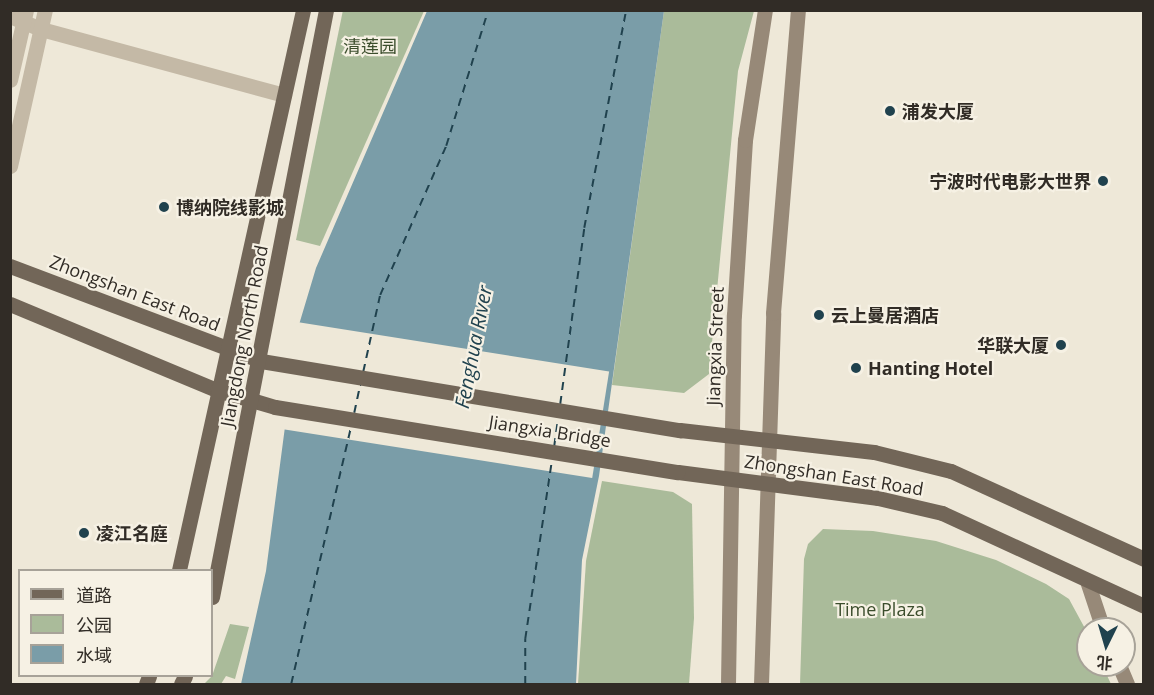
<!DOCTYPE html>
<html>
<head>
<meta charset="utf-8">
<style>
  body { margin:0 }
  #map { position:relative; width:1154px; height:695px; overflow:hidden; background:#eee8d8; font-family:"Open Sans","Noto Sans SC",sans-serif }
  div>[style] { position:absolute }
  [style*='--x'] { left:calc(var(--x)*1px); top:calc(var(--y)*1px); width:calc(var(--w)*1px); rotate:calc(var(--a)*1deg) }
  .green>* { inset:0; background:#aabb9a }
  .water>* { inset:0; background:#7a9da8 }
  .pier>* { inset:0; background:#eee8d8; transform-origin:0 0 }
  .ferry>* { height:1.5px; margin-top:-0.75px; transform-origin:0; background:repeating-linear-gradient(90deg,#20424e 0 8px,transparent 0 14px) }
  .tertiary>* { height:15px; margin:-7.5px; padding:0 7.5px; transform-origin:7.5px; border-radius:7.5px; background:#c4b9a6 }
  .secondary>* { height:15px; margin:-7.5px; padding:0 7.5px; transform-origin:7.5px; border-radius:7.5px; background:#978978 }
  .primary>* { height:15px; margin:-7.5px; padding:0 7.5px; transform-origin:7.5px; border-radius:7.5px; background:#726658 }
  .primary-bridge>* { height:15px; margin:-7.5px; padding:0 7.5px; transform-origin:7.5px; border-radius:7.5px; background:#726658 }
  .dots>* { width:16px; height:16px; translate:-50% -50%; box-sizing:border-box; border:3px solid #f6f1e4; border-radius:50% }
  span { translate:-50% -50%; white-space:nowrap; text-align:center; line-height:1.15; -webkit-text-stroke:4.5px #f6f1e4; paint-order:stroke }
  .park-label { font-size:18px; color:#3b4d2c }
  .poi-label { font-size:18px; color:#312c26; font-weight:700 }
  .left { translate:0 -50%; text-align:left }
  .right { translate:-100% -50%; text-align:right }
  .street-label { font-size:18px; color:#312c26 }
  .water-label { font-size:20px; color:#20424e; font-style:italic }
  .frame { position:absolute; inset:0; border:12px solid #312c26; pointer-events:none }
  .legend { position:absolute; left:18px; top:569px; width:195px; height:108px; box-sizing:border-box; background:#f6f1e4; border:2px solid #a7a298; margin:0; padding:8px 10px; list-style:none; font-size:18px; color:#312c26 }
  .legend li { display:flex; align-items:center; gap:12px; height:30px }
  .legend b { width:30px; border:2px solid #a7a298 }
  .north { position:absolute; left:1076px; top:617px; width:60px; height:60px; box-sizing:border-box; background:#f6f1e4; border:2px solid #a7a298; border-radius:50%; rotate:185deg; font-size:16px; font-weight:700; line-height:24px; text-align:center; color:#312c26 }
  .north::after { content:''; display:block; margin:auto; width:21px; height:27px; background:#20424e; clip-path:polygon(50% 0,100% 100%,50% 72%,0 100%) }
</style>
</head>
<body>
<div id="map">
  <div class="green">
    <i style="clip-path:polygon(343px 10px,424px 11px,320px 246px,296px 240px)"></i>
    <i style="clip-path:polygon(664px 11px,754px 11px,738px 71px,709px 374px,684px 393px,612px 385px)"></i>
    <i style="clip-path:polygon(602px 481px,673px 492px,692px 504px,694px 618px,689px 684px,578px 684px,586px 561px)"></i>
    <i style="clip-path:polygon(823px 529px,873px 531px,936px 541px,996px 560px,1046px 584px,1069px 599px,1088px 634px,1088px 665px,1102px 665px,1111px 684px,800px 684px,804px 559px,808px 544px)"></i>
    <i style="clip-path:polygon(230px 624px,249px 627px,235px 679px,226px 676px,221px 684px,204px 684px,212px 676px)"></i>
  </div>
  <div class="water">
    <i style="clip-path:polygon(427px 11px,664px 11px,599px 476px,582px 560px,576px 684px,241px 684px,266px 571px,298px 328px,316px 268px)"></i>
  </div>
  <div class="pier">
    <i style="left:297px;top:322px;width:316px;height:108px;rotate:9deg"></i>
  </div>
  <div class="ferry">
    <i style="--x:363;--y:372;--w:79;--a:-77.6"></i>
    <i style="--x:380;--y:295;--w:163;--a:-66.1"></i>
    <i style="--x:446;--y:146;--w:142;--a:-72.8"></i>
    <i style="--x:560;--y:404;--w:178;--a:-82.2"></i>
    <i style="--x:584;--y:228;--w:222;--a:-79.1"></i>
    <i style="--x:354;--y:413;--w:29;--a:-78"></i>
    <i style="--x:554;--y:446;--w:28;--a:-82"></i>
    <i style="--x:291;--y:684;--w:265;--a:-76.9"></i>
    <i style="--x:525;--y:684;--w:45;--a:-90"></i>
    <i style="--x:525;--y:639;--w:182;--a:-81.5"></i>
  </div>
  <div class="tertiary">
    <i style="--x:10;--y:16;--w:34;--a:23"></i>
    <i style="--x:41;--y:29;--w:252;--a:15.2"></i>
    <i style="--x:10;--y:80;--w:72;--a:-77.1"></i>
    <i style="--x:10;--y:166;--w:160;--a:-77.4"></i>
  </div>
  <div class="secondary">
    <i style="--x:1087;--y:581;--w:51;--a:71.6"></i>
    <i style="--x:1119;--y:665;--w:21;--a:67"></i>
    <i style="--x:728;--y:684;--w:369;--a:-89.1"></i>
    <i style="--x:734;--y:315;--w:175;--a:-86.4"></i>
    <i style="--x:745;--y:140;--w:132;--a:-81.3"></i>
    <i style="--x:761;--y:684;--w:371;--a:-88.1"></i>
    <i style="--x:773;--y:313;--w:304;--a:-85.3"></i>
  </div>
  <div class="primary">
    <i style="--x:10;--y:266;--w:268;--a:20.7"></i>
    <i style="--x:261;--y:361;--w:425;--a:9.4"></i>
    <i style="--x:680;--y:430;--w:195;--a:6.5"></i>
    <i style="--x:874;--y:452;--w:79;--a:13.9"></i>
    <i style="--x:951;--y:471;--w:212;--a:24.5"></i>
    <i style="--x:10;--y:304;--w:224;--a:22.6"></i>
    <i style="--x:217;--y:390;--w:60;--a:16.3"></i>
    <i style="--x:678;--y:472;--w:202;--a:7.4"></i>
    <i style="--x:878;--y:498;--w:66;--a:13.2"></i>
    <i style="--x:942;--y:513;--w:222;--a:24.7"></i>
    <i style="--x:179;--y:570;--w:574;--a:-77.51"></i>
    <i style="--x:212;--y:597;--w:598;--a:-79.01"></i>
    <i style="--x:146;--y:684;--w:9;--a:-69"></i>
    <i style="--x:181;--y:684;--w:9;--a:-63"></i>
  </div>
  <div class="primary-bridge">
    <i style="--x:275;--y:407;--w:408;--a:9.2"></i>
  </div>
  <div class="dots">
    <i style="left:890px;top:111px;background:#20424e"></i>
    <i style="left:1103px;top:181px;background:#20424e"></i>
    <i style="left:164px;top:207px;background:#20424e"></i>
    <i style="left:819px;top:315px;background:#20424e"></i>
    <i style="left:1061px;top:345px;background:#20424e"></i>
    <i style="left:856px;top:368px;background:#20424e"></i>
    <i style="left:84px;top:533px;background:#20424e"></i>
  </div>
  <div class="park-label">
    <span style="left:370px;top:46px">清莲园</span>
    <span style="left:880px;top:609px">Time Plaza</span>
  </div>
  <div class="poi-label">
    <span class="left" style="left:902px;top:111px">浦发大厦</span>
    <span class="right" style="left:1091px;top:181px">宁波时代电影大世界</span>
    <span class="left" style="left:176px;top:207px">博纳院线影城</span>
    <span class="left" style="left:831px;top:315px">云上曼居酒店</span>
    <span class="right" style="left:1049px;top:345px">华联大厦</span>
    <span class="left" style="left:868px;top:368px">Hanting Hotel</span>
    <span class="left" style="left:96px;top:533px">凌江名庭</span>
  </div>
  <div class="street-label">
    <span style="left:135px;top:293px;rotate:21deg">Zhongshan East Road</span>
    <span style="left:244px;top:336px;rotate:-79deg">Jiangdong North Road</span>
    <span style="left:715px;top:346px;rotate:-88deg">Jiangxia Street</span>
    <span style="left:550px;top:431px;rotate:9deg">Jiangxia Bridge</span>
    <span style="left:834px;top:475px;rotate:9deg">Zhongshan East Road</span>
  </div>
  <div class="water-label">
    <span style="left:473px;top:347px;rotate:-79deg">Fenghua Rıver</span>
  </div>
  <div class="frame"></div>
  <ul class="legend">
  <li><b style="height:8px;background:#726658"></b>道路</li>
  <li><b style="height:16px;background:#aabb9a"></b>公园</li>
  <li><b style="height:16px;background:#7a9da8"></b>水域</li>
  </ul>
  <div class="north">北</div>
</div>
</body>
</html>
